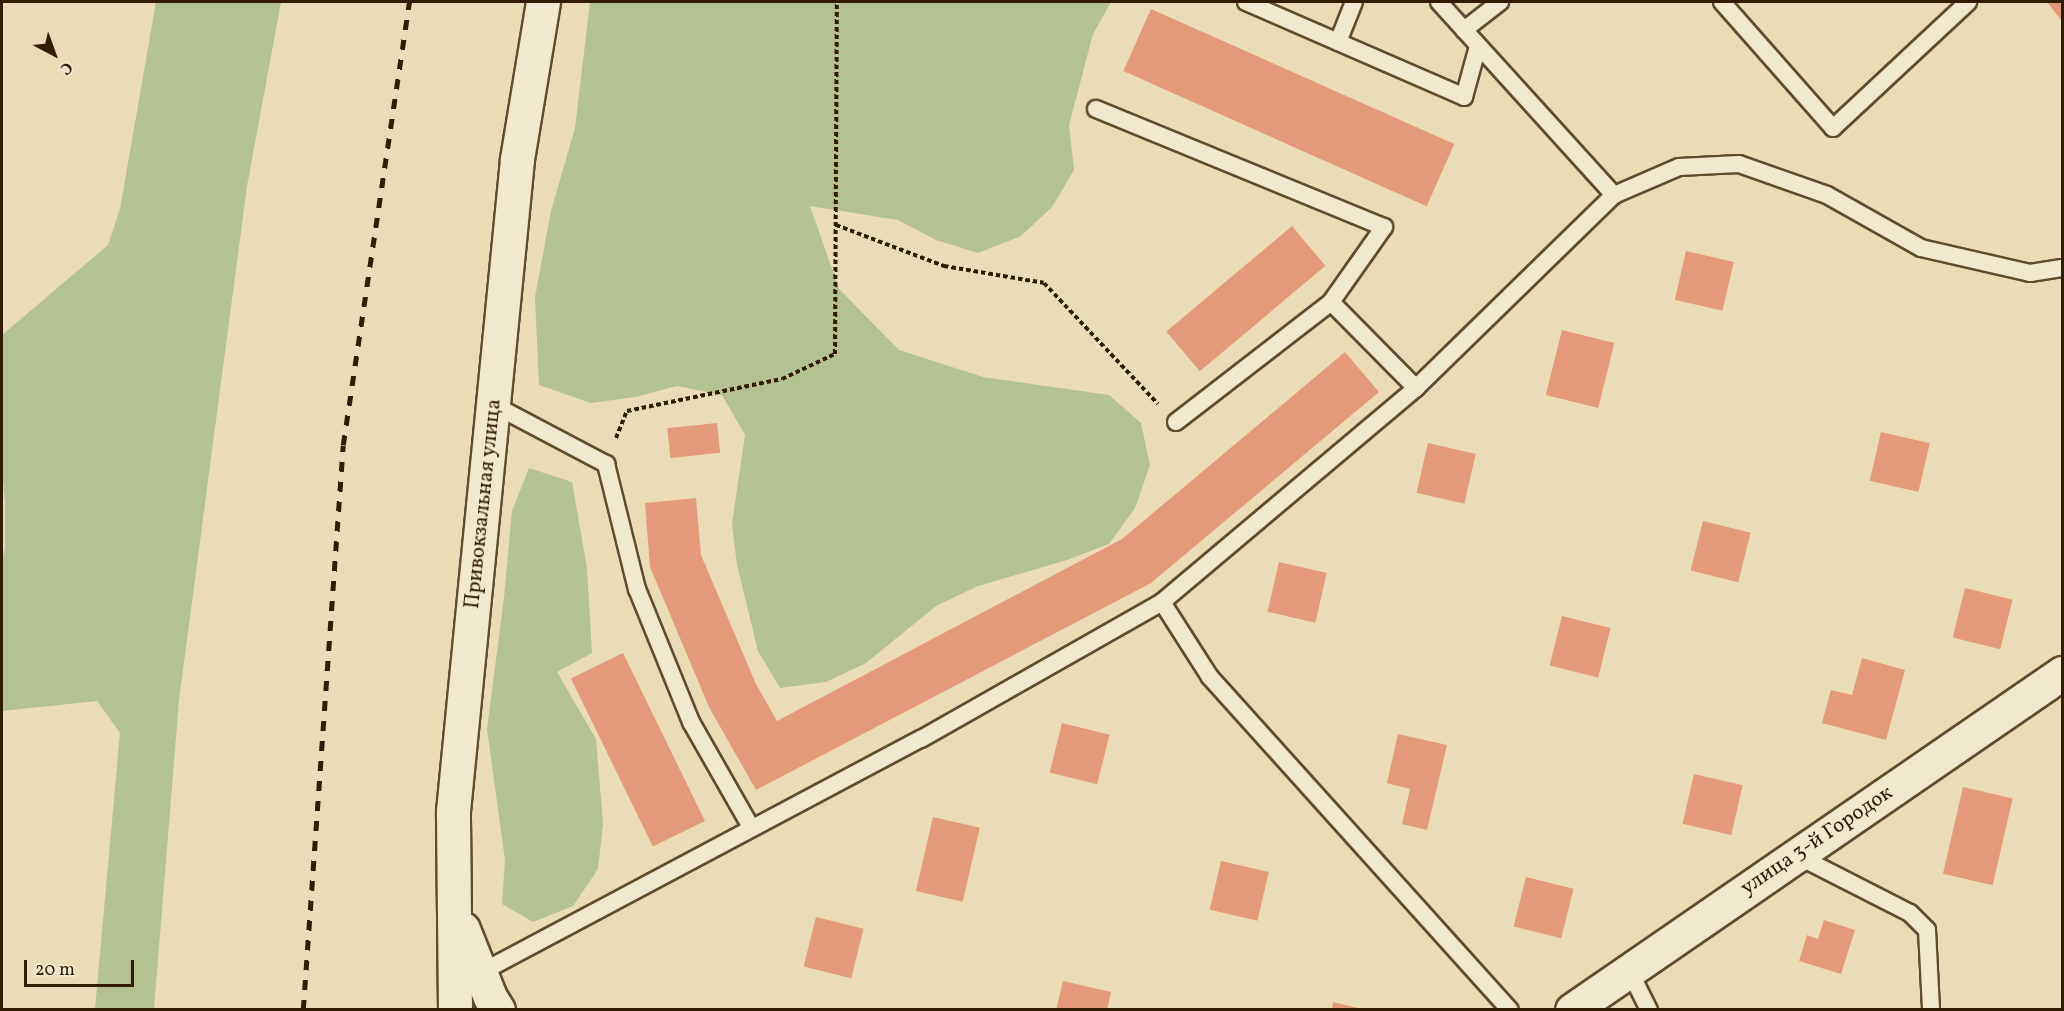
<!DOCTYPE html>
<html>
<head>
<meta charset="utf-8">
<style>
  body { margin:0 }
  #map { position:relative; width:2064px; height:1011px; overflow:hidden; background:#eadcb6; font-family:Vollkorn,serif }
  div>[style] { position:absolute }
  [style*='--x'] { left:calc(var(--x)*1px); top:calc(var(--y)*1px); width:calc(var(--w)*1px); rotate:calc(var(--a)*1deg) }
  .green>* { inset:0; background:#b4c190 }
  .building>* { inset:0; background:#e49a79; transform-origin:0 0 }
  .path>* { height:4px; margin-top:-2px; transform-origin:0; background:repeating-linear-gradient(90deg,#311c00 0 4.5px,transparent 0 7.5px) }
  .roads { filter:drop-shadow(2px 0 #5f4c2e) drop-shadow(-2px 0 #5f4c2e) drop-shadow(0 2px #5f4c2e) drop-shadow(0 -2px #5f4c2e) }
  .service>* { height:16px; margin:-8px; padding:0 8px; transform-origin:8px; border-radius:8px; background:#f1e8d0 }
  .minor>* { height:33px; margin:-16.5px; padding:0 16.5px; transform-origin:16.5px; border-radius:16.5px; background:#f1e8d0 }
  .rail>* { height:4.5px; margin-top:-2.25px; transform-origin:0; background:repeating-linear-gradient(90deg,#311c00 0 10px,transparent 0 20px) }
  span { translate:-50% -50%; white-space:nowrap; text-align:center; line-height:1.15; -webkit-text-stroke:5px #f1e8d0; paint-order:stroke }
  .street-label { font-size:21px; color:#311c00 }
  .frame { position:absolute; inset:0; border:3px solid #311c00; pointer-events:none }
  .north { position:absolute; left:24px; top:24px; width:60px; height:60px; -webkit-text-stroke:4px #f1e8d0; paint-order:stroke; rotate:139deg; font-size:16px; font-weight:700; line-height:24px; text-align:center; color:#311c00 }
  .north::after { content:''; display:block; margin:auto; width:21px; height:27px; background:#311c00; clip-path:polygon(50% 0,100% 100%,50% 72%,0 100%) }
  .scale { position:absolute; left:24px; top:960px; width:110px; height:27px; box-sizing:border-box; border:3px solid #311c00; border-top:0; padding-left:8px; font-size:18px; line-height:21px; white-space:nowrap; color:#311c00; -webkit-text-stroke:4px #f1e8d0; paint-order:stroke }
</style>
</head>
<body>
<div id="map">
  <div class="green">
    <i style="clip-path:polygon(156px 2px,281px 2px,247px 186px,179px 700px,154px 1009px,95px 1009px,120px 733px,97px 701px,2px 711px,2px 559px,5px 549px,5px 502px,2px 471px,2px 335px,108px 245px,120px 209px)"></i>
    <i style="clip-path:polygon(590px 2px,1111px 2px,1093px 34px,1069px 125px,1074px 170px,1052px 207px,1021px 236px,978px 253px,936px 240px,898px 220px,810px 206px,839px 289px,899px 350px,983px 377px,1109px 395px,1141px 423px,1150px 465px,1135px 508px,1109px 544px,1067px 560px,978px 586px,936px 606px,866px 663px,826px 682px,780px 688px,758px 651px,737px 565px,732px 524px,745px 435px,722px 395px,677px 386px,635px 397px,591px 403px,539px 385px,535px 297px,551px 211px,575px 128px)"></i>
    <i style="clip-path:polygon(529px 468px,572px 482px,587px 568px,592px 653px,557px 672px,596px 739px,603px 824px,598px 869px,573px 906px,533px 922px,502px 904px,505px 860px,487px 729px,504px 598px,512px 511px)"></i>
  </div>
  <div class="building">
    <i style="clip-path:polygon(2047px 2px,2062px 2px,2062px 21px)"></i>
    <i style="left:1151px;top:9px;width:332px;height:68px;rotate:24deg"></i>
    <i style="left:1292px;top:226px;width:52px;height:164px;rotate:50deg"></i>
    <i style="left:1686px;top:251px;width:49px;height:50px;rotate:13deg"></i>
    <i style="left:1562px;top:330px;width:54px;height:67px;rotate:14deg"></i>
    <i style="clip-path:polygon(1345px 352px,1379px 392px,1151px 583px,756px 790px,709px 707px,650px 567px,645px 503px,696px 498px,701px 555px,756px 684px,777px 721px,1122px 539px)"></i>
    <i style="left:717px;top:423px;width:30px;height:50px;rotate:84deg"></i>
    <i style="left:1881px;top:432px;width:50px;height:50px;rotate:13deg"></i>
    <i style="left:1428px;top:443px;width:49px;height:51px;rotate:13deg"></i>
    <i style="left:1703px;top:521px;width:49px;height:51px;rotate:14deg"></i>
    <i style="left:1279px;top:562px;width:49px;height:51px;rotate:13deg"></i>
    <i style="left:1965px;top:588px;width:49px;height:51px;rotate:14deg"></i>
    <i style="left:1562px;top:616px;width:50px;height:51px;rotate:14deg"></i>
    <i style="left:623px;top:653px;width:187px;height:58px;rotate:64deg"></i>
    <i style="clip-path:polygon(1862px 658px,1905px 670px,1886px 740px,1822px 723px,1831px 690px,1852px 695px)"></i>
    <i style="left:1062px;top:723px;width:49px;height:51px;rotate:14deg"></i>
    <i style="clip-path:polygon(1398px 734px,1447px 745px,1427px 830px,1402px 824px,1410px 789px,1387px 783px)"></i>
    <i style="left:1694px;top:774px;width:50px;height:51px;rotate:13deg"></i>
    <i style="left:1963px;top:787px;width:51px;height:89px;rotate:13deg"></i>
    <i style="left:933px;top:817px;width:48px;height:76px;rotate:13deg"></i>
    <i style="left:1221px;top:861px;width:49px;height:50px;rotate:13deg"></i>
    <i style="left:1526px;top:877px;width:49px;height:51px;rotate:14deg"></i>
    <i style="left:816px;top:917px;width:49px;height:51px;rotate:14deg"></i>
    <i style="clip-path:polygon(1824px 920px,1855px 930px,1841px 974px,1799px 961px,1807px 935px,1818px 939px)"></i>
    <i style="clip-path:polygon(1063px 981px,1111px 992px,1107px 1010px,1056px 1010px)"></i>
    <i style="clip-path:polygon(1333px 1002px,1362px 1009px,1362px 1010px,1332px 1010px)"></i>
  </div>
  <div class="path">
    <i style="--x:836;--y:225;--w:116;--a:20.8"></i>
    <i style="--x:944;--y:266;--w:101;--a:9.6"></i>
    <i style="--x:1044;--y:283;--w:166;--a:46.7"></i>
    <i style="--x:616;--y:438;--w:29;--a:-68"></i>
    <i style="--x:627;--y:411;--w:158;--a:-11.7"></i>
    <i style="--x:782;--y:379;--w:59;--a:-25.3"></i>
    <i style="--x:835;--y:354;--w:352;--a:-89.7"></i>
  </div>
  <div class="roads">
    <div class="service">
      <i style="--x:1246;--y:2;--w:238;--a:23.5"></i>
      <i style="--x:1464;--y:97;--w:53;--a:-74.6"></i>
      <i style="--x:1439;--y:2;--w:261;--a:47.8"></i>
      <i style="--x:1722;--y:2;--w:168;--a:48.6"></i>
      <i style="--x:1833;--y:128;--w:185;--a:-43"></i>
      <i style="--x:1464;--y:30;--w:46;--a:-37.9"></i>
      <i style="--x:1338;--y:42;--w:43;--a:-68.2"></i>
      <i style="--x:1096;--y:109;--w:311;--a:22.3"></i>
      <i style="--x:1384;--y:227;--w:92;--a:125.2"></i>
      <i style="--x:494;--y:405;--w:127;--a:27.8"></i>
      <i style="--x:606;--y:464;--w:129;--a:76.1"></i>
      <i style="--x:637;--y:589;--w:144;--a:67.9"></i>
      <i style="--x:691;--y:722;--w:121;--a:60.3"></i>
      <i style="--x:1176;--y:422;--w:196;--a:-37.7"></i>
      <i style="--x:1331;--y:302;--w:121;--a:45.3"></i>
      <i style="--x:1162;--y:602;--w:89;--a:57.4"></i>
      <i style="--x:1210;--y:677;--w:448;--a:48"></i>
      <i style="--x:1796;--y:855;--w:128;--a:27"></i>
      <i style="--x:1910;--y:913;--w:24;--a:45"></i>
      <i style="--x:1927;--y:930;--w:80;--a:87.1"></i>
      <i style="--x:1629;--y:970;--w:45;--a:63.4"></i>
      <i style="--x:480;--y:973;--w:499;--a:-28"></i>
      <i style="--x:921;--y:739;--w:277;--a:-29.6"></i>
      <i style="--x:1162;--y:602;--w:332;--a:-40.1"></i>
      <i style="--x:1416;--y:388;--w:277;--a:-44.3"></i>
      <i style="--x:1614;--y:195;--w:71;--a:-23.3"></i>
      <i style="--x:1679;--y:167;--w:60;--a:-2.9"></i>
      <i style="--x:1739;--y:164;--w:93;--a:19.4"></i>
      <i style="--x:1827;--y:195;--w:108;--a:29.4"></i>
      <i style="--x:1921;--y:248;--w:112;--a:12.9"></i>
      <i style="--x:2030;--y:273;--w:32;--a:-9"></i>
    </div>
    <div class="minor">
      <i style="--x:463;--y:929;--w:73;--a:68.3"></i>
      <i style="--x:490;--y:997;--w:15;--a:58"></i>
      <i style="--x:455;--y:1010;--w:199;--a:-90.6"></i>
      <i style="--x:453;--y:811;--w:655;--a:-84.39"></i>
      <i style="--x:517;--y:159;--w:159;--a:-80.6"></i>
      <i style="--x:1572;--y:1010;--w:595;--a:-34.52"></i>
    </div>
  </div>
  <div class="rail">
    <i style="--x:303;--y:1010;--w:566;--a:-85.95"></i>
    <i style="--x:343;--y:445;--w:448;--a:-81.5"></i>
  </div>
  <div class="street-label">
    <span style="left:484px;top:504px;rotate:-84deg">Привокзальная улица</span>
    <span style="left:1817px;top:841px;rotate:-34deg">улица 3-й Городок</span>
  </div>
  <div class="frame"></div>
  <div class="north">С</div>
  <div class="scale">20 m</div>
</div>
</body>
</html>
